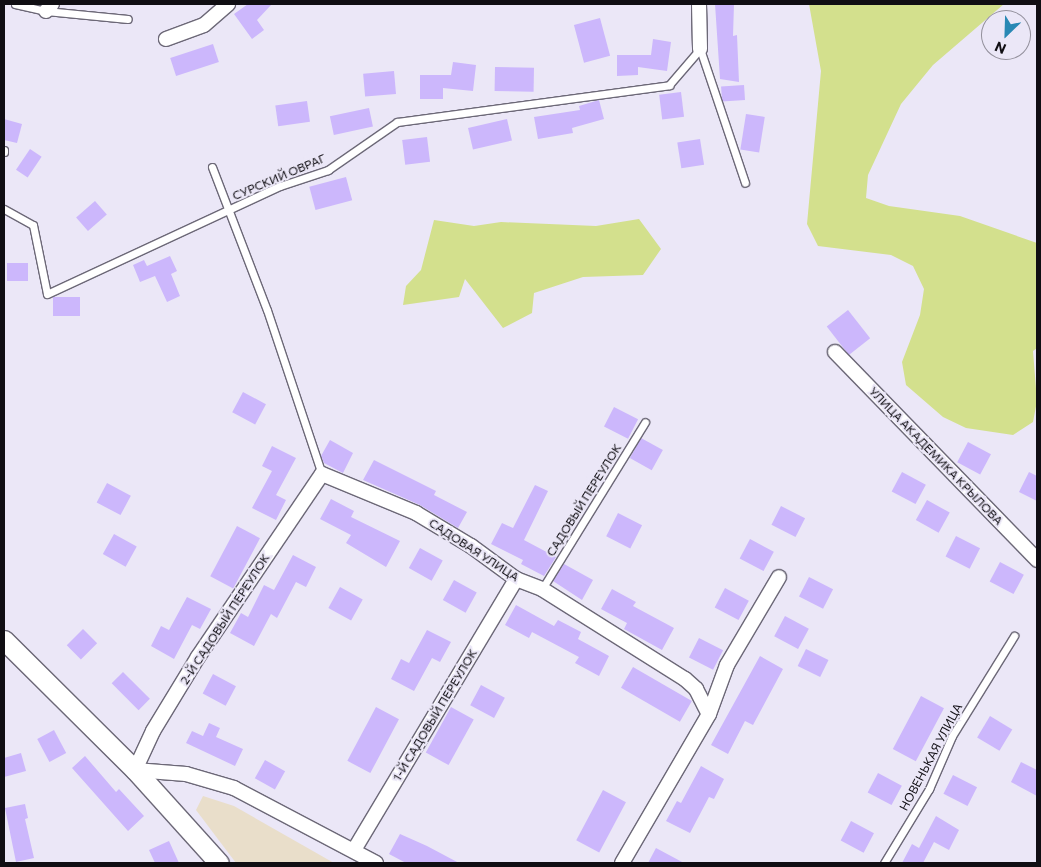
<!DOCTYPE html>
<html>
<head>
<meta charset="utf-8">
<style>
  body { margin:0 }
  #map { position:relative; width:1041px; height:867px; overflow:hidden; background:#ebe7f7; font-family:Commissioner,sans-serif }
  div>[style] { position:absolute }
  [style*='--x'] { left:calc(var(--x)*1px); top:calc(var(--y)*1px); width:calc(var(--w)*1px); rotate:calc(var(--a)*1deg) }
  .industrial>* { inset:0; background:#e9deca }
  .green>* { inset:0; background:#d3e08d }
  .building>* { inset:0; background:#ccb7fc; transform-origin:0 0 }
  .roads { filter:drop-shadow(1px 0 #6c6877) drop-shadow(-1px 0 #6c6877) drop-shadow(0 1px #6c6877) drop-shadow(0 -1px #6c6877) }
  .lane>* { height:7px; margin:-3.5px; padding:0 3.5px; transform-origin:3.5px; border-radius:3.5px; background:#fff }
  .street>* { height:14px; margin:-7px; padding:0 7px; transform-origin:7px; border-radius:7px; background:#fff }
  .secondary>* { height:19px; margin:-9.5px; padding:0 9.5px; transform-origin:9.5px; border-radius:9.5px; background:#fff }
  span { translate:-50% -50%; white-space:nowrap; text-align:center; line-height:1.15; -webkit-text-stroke:4px #ebe7f7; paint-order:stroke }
  .street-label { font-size:12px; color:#100e13 }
  .frame { position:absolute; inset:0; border:5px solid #100e13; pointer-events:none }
  .north { position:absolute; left:981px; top:10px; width:50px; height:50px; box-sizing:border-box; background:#ebe7f7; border:1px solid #93909c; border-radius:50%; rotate:204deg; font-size:14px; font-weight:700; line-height:20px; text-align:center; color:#100e13 }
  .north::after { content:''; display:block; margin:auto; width:18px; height:22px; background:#2988b4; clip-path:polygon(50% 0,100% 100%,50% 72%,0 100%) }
</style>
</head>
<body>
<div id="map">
  <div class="industrial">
    <i style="clip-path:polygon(203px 796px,234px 806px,334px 863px,236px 863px,196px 810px)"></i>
  </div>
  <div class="green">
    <i style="clip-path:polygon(809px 4px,1004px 4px,933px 65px,901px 104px,868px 175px,866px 198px,889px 206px,960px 216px,1037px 243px,1037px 348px,1033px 351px,1037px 401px,1033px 422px,1013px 435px,966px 428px,943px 417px,906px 385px,902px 362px,920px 315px,924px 289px,913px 266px,891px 255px,818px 246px,807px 224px,821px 71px)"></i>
    <i style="clip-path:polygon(639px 219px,661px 249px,643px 275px,583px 277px,534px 293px,532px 313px,503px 328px,465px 279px,459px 297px,403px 305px,406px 286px,421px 270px,434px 220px,474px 226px,501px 222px,596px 226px)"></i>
  </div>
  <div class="building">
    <i style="clip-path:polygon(248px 4px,272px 4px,257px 20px,264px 30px,252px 39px,234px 14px)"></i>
    <i style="clip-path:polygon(715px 4px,734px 4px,733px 36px,737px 35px,739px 82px,720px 79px)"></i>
    <i style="left:600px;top:18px;width:39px;height:27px;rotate:75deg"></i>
    <i style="clip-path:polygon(653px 39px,671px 42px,667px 71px,638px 67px,638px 75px,617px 76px,617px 55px,651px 55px)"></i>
    <i style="left:213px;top:44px;width:19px;height:45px;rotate:72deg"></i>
    <i style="clip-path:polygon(453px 62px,476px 65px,473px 91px,443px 88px,443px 99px,420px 99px,420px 75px,451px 75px)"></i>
    <i style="left:495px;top:67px;width:39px;height:24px;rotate:1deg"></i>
    <i style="left:394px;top:71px;width:23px;height:31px;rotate:85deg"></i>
    <i style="left:744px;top:85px;width:15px;height:23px;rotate:86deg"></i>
    <i style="left:681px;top:92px;width:25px;height:22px;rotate:83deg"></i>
    <i style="clip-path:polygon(599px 100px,604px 119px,572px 128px,573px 133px,538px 139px,534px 117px,580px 110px,579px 106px)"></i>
    <i style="left:307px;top:101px;width:21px;height:32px;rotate:82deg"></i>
    <i style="left:369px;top:108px;width:19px;height:40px;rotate:78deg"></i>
    <i style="left:746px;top:114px;width:19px;height:36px;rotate:9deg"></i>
    <i style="clip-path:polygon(4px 119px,22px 124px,17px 143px,4px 140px)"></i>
    <i style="left:507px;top:119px;width:22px;height:40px;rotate:77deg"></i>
    <i style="left:427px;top:137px;width:25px;height:25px;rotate:83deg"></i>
    <i style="left:700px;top:139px;width:26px;height:23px;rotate:81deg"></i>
    <i style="left:30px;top:149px;width:14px;height:25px;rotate:34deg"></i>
    <i style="left:346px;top:177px;width:24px;height:38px;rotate:75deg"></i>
    <i style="left:95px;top:201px;width:18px;height:25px;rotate:49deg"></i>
    <i style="clip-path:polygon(170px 256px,177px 271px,171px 274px,180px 296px,167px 302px,155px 276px,140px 282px,133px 265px,144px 260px,147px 266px)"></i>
    <i style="left:7px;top:263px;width:21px;height:18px"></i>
    <i style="left:53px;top:297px;width:27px;height:19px"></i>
    <i style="left:848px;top:310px;width:36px;height:27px;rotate:52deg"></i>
    <i style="left:243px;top:392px;width:26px;height:23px;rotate:28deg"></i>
    <i style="left:614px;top:407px;width:27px;height:22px;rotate:27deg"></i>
    <i style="left:641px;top:438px;width:25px;height:23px;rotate:29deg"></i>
    <i style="clip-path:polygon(330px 440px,353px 453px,343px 473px,324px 463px,321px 456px)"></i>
    <i style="left:968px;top:442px;width:26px;height:23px;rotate:28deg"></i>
    <i style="clip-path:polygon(272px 446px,296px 458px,276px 495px,286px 500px,276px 520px,252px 508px,272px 471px,262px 466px)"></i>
    <i style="clip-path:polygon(374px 460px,436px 491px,434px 495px,467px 512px,458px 528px,420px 505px,363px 480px)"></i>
    <i style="left:902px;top:472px;width:27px;height:22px;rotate:28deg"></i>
    <i style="clip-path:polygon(1029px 472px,1037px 476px,1037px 501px,1019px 492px)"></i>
    <i style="left:107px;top:483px;width:27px;height:22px;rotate:28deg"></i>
    <i style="clip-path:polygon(535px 485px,548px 491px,524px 540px,556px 557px,544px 576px,521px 564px,523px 560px,491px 544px,502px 523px,513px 528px)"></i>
    <i style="clip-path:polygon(331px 499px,354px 511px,351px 517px,400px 541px,386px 567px,346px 543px,351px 535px,320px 519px)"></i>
    <i style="left:927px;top:500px;width:26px;height:23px;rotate:29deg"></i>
    <i style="left:781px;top:506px;width:27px;height:21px;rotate:27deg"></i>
    <i style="left:618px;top:513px;width:27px;height:26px;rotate:27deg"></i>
    <i style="left:237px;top:526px;width:26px;height:57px;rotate:28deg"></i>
    <i style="left:114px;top:534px;width:26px;height:23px;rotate:29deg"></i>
    <i style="left:956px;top:536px;width:27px;height:23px;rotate:27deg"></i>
    <i style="left:750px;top:539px;width:27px;height:22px;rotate:28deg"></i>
    <i style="left:420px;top:548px;width:26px;height:23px;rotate:29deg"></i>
    <i style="clip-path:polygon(293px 555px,316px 567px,306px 587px,296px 582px,277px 618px,271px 614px,254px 646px,230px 633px,241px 613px,248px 617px,264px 585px,274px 590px)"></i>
    <i style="left:1000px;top:562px;width:27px;height:22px;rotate:28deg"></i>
    <i style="clip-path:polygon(564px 564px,593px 580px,582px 600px,553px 581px)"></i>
    <i style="left:809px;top:577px;width:27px;height:22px;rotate:27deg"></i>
    <i style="left:454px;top:580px;width:26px;height:23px;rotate:29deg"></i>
    <i style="left:340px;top:587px;width:26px;height:24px;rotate:29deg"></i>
    <i style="left:725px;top:588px;width:27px;height:22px;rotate:28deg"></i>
    <i style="clip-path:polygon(612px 589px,636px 602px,633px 606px,674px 628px,662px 650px,624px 629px,627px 623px,601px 609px)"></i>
    <i style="clip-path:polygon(187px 597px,211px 609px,200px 629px,192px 625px,174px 659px,151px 646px,161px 626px,169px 630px)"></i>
    <i style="clip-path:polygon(516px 605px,554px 626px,558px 620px,581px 632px,578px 639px,609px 656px,599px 676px,575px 663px,579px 657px,532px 632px,529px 638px,505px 625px)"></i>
    <i style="left:785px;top:616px;width:27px;height:23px;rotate:28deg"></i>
    <i style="left:83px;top:629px;width:20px;height:23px;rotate:45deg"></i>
    <i style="clip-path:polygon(427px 630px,451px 642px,440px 662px,432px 658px,414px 691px,391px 679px,401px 659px,409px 663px)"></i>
    <i style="left:699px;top:638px;width:27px;height:22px;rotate:27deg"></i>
    <i style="left:806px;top:649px;width:25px;height:19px;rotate:26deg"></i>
    <i style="clip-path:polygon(760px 656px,783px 669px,753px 725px,745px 721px,728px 754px,711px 745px)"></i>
    <i style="left:633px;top:667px;width:68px;height:24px;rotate:30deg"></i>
    <i style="left:123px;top:672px;width:38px;height:16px;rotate:45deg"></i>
    <i style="left:213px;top:674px;width:26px;height:22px;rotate:28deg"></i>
    <i style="left:481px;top:685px;width:27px;height:23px;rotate:28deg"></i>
    <i style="left:921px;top:696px;width:26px;height:60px;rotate:28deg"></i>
    <i style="left:376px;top:707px;width:26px;height:61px;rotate:28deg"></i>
    <i style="left:451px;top:707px;width:26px;height:52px;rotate:29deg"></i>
    <i style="left:990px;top:716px;width:26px;height:25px;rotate:31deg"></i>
    <i style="clip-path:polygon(209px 723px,220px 728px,216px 737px,243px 749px,235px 766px,186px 743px,192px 731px,203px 736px)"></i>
    <i style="left:54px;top:730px;width:26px;height:19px;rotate:62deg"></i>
    <i style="clip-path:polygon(21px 753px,26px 771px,4px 777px,4px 758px)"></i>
    <i style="clip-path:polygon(85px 756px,116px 792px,119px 789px,144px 816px,128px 831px,72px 768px)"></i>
    <i style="left:265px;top:760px;width:23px;height:21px;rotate:29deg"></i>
    <i style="clip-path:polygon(1021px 762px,1037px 770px,1037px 796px,1011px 782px)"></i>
    <i style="clip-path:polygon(701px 766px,724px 779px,714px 799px,709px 797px,690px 833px,666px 821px,677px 801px,681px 803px)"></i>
    <i style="left:878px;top:773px;width:27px;height:22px;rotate:28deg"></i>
    <i style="left:953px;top:775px;width:27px;height:21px;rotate:27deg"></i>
    <i style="left:603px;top:790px;width:26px;height:57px;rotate:28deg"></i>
    <i style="clip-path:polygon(25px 804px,28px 818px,25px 819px,34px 858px,16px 862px,5px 808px)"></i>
    <i style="clip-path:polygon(936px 816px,959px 830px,949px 850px,934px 842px,923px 863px,902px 863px,912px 844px,919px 848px)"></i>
    <i style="left:851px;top:821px;width:26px;height:22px;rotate:28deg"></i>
    <i style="clip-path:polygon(400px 834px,427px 846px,459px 863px,406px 863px,389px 854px)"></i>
    <i style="clip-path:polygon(169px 841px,179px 863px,155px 863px,149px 850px)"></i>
    <i style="clip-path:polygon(656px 848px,684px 863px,648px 863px)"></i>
  </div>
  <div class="roads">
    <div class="lane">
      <i style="--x:15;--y:4;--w:32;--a:13"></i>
      <i style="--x:46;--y:11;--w:82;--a:5.6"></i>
      <i style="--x:700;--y:49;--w:141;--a:71.4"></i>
      <i style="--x:4;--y:152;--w:2;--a:-90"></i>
      <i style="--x:212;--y:167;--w:153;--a:69"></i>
      <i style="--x:267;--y:310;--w:173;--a:71.5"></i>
      <i style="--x:4;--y:209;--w:33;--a:29"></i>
      <i style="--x:33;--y:225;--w:70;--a:78.5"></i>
      <i style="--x:47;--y:294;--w:257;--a:-24.9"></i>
      <i style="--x:280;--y:186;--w:51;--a:-18.4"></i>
      <i style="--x:328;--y:170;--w:84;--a:-34.8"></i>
      <i style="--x:397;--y:122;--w:275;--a:-7.7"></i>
      <i style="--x:669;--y:85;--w:48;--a:-49.3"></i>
      <i style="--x:542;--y:589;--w:196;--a:-58.3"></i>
      <i style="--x:884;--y:863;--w:87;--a:-58.7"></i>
      <i style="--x:929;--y:789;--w:58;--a:-66.5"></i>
      <i style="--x:952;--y:736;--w:118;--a:-58.2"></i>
    </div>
    <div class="street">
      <i style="--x:699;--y:4;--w:45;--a:88.7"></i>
      <i style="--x:46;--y:11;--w:9;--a:-49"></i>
      <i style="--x:166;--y:39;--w:40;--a:-20.2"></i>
      <i style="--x:204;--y:25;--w:32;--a:-41"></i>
      <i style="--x:835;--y:352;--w:290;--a:45.8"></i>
      <i style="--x:354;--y:850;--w:316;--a:-59.1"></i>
      <i style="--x:376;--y:863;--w:161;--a:-152.2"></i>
      <i style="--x:234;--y:788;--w:50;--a:-163.7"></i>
      <i style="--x:186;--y:774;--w:51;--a:-175.5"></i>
      <i style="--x:135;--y:770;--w:43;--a:-65.2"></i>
      <i style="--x:153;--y:731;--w:87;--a:-58.7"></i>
      <i style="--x:198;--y:657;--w:221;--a:-55.9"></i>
      <i style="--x:322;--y:474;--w:102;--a:22.5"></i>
      <i style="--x:416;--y:513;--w:64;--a:31"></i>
      <i style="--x:471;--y:546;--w:56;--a:36.3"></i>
      <i style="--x:516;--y:579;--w:28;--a:21"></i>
      <i style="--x:542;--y:589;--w:169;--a:32.2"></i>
      <i style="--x:685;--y:679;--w:15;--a:42"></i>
      <i style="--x:696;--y:689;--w:28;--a:63"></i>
      <i style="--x:622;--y:863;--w:173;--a:-59.7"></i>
      <i style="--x:709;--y:714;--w:52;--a:-69.8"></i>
      <i style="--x:727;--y:665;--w:102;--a:-59.4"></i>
    </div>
    <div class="secondary">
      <i style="--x:4;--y:640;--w:185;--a:44.8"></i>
      <i style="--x:135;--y:770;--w:125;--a:47.9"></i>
    </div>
  </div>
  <div class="street-label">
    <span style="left:279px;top:177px;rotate:-23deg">СУРСКИЙ ОВРАГ</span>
    <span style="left:936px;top:456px;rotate:46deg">УЛИЦА АКАДЕМИКА КРЫЛОВА</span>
    <span style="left:584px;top:500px;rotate:-58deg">САДОВЫЙ ПЕРЕУЛОК</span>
    <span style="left:474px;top:550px;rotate:33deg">САДОВАЯ УЛИЦА</span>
    <span style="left:225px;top:619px;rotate:-57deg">2-Й САДОВЫЙ ПЕРЕУЛОК</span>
    <span style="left:435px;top:715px;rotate:-59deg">1-Й САДОВЫЙ ПЕРЕУЛОК</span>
    <span style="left:931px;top:757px;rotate:-62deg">НОВЕНЬКАЯ УЛИЦА</span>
  </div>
  <div class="frame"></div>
  <div class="north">N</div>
</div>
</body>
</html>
